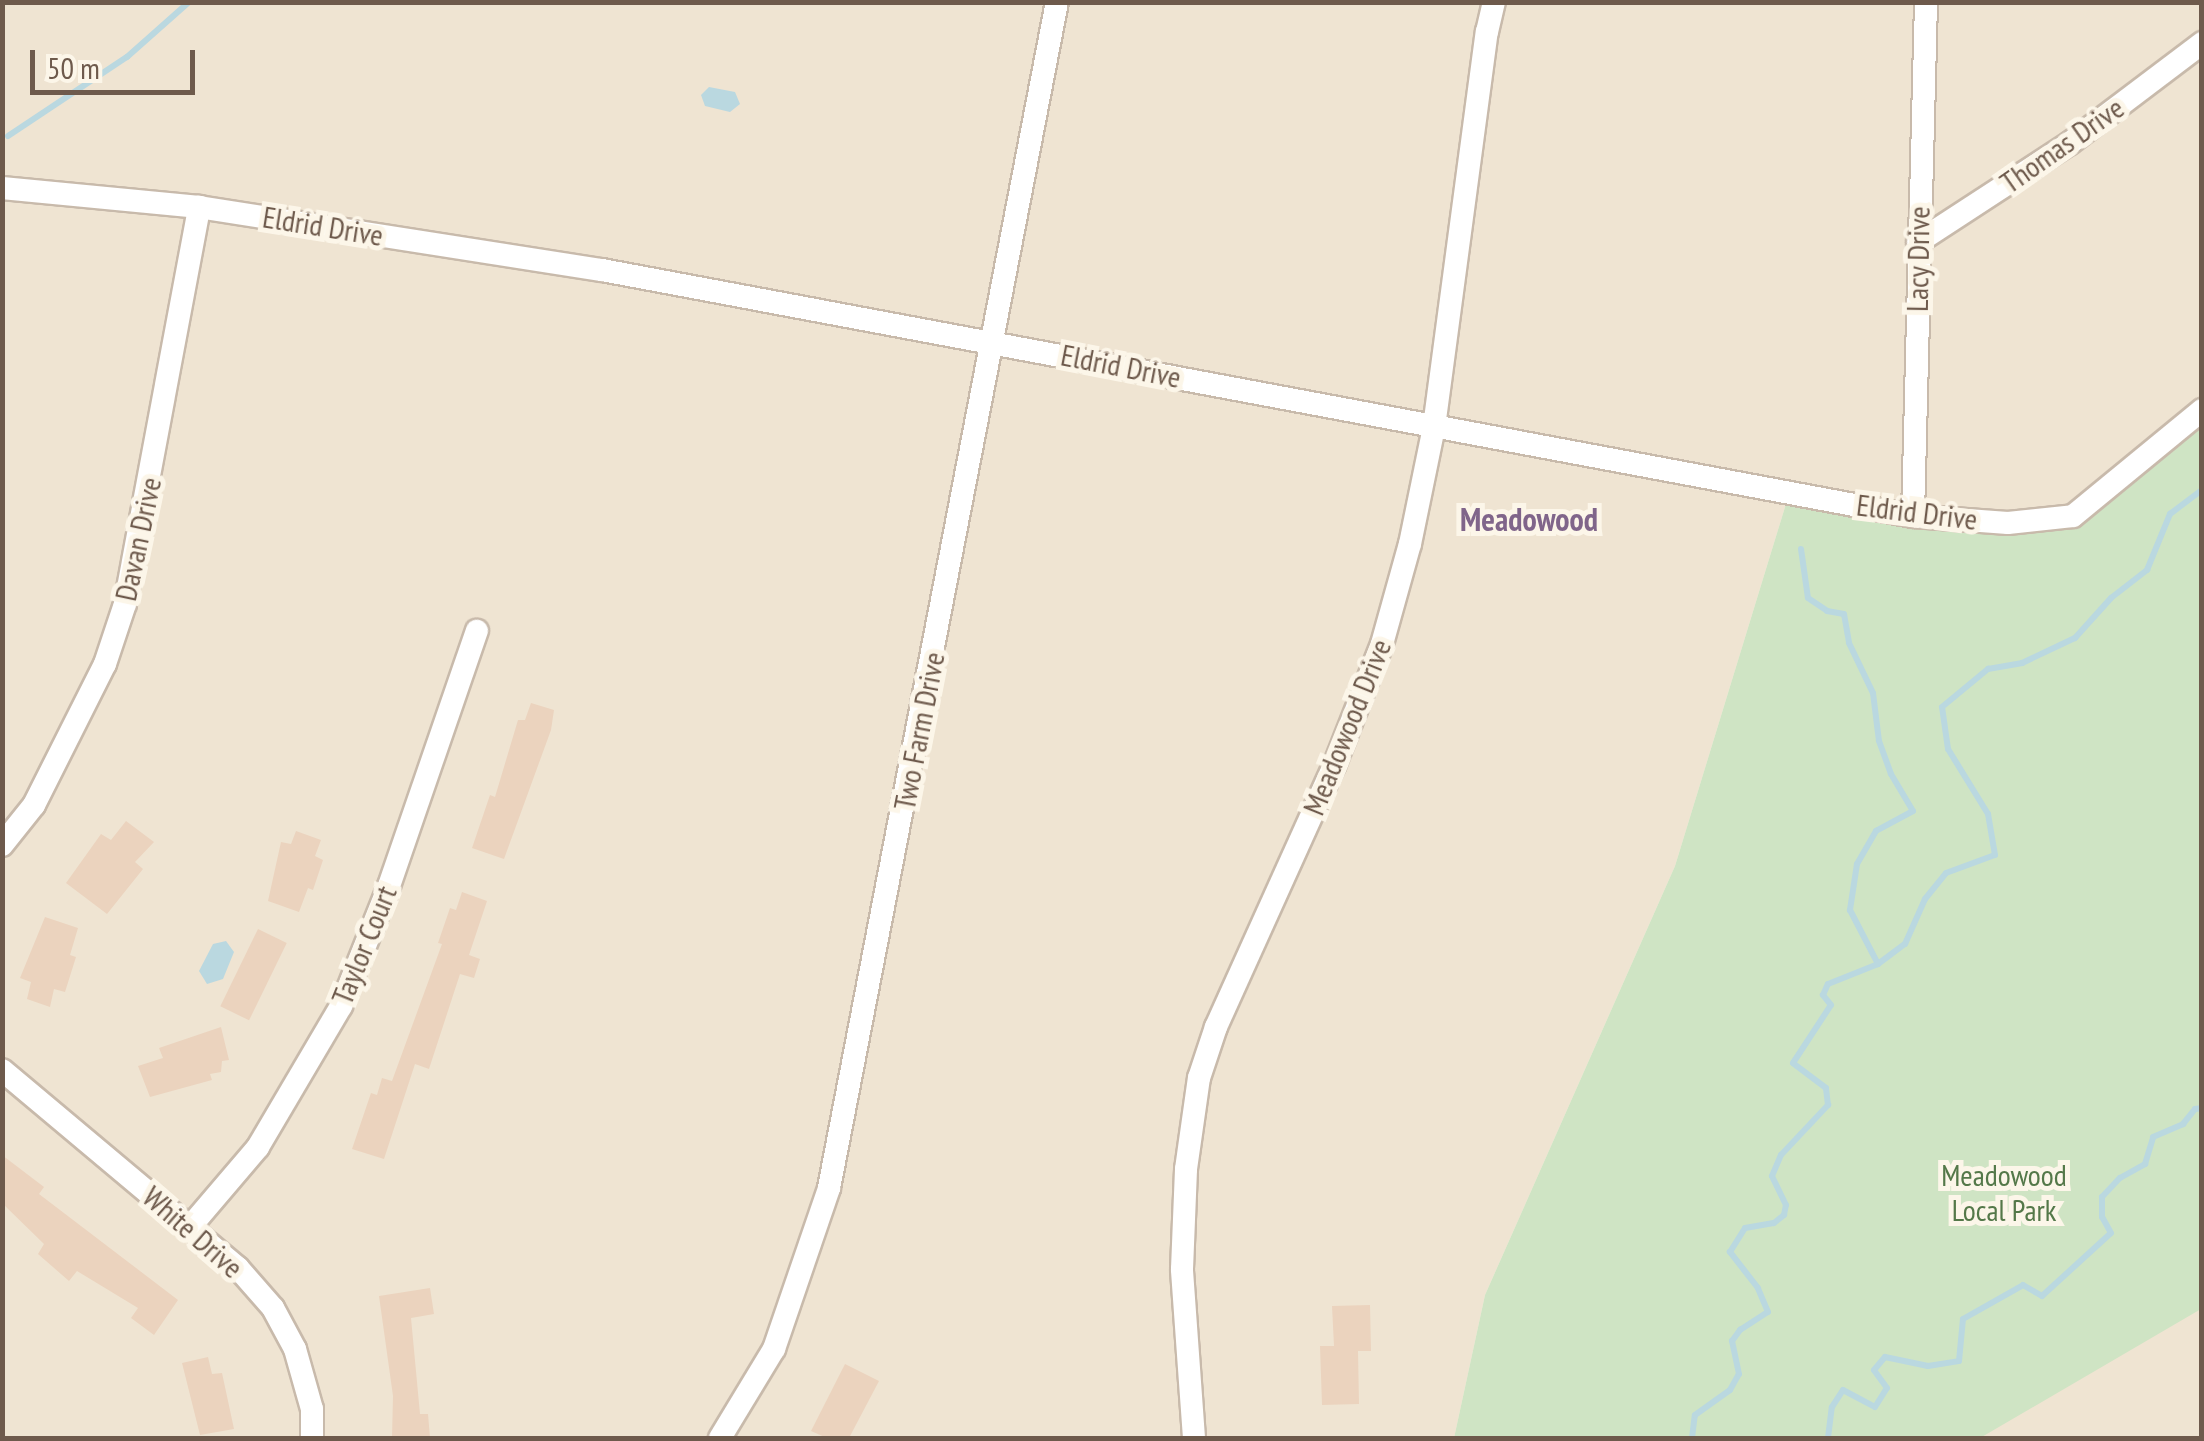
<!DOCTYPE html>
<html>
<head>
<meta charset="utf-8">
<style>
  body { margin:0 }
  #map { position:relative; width:2204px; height:1441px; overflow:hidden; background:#f9f2e3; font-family:"PT Sans Narrow",sans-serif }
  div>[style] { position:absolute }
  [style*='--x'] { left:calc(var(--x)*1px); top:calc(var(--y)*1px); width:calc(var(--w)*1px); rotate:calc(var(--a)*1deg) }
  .residential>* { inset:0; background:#efe4d2 }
  .green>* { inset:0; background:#cfe4c4 }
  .water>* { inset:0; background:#bad8e0 }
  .stream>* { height:6px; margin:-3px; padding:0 3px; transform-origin:3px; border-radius:3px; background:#bad8e0 }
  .building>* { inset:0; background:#ebd3be; transform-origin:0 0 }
  .roads { filter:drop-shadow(2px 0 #c8baab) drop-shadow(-2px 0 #c8baab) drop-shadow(0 2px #c8baab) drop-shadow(0 -2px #c8baab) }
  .street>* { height:22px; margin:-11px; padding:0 11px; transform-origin:11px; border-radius:11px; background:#fff }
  span { translate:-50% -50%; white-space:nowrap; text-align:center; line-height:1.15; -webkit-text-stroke:10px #fcf6e9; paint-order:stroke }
  .street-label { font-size:30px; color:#6e5a4c }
  .park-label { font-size:30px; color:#547849 }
  .neighbourhood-label { font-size:32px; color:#80658a; font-weight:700 }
  .frame { position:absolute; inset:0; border:5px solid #6e5a4c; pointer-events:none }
  .scale { position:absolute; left:30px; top:50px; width:165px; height:45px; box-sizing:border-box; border:5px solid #6e5a4c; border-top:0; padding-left:12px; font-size:30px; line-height:35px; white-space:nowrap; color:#6e5a4c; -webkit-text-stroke:8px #fcf6e9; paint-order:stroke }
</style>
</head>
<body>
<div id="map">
  <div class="residential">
    <i style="clip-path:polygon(3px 3px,2201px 3px,2201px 410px,2073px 516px,2008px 523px,1789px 494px,1675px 866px,1485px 1295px,1454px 1438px,3px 1438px)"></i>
    <i style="clip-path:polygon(2201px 1279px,2201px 1438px,1944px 1438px)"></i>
  </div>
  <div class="green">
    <i style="clip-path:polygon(2201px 410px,2201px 1309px,1980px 1438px,1454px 1438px,1485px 1295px,1675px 866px,1789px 494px,1913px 516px,2073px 516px)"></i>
  </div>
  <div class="water">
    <i style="clip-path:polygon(709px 87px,735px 92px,740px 104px,730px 112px,705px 106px,701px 95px)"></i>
    <i style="clip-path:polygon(226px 941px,234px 952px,223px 979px,207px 984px,199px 971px,213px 944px)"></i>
  </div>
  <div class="stream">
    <i style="--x:8;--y:136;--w:143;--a:-33.6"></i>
    <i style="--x:127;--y:57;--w:83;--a:-41.6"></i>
    <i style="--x:1801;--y:549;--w:49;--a:81.9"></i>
    <i style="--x:1808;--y:598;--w:23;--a:34"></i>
    <i style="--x:1827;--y:611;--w:17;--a:10"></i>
    <i style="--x:1844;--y:614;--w:29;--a:80"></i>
    <i style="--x:1849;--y:643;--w:55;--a:64.4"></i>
    <i style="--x:1873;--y:693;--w:48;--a:82.9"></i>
    <i style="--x:1879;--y:741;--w:35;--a:70"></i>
    <i style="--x:1891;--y:774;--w:43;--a:59.3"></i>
    <i style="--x:1913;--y:811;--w:42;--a:151.6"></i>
    <i style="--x:1876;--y:831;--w:38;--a:120"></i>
    <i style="--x:1857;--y:864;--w:47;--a:98.7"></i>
    <i style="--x:1850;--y:910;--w:61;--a:62.6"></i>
    <i style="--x:1692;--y:1438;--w:23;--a:-83"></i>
    <i style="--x:1695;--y:1415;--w:43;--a:-35.5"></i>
    <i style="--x:1730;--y:1390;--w:18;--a:-61"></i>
    <i style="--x:1739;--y:1374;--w:34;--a:-102"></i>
    <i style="--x:1732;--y:1341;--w:14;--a:-54"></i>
    <i style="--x:1740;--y:1330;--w:33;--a:-33"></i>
    <i style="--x:1768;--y:1312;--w:26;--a:-113"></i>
    <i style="--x:1758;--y:1288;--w:46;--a:-127.9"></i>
    <i style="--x:1730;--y:1252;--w:28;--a:-58"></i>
    <i style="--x:1745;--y:1228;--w:29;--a:-10"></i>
    <i style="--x:1774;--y:1223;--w:13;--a:-39"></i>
    <i style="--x:1784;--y:1215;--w:10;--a:-79"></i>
    <i style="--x:1786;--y:1205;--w:32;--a:-116"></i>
    <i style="--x:1772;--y:1176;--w:23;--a:-67"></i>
    <i style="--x:1781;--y:1155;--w:69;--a:-46.8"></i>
    <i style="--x:1828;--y:1105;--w:17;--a:-97"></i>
    <i style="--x:1826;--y:1088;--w:41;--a:-142.9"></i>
    <i style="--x:1793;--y:1063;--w:69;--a:-56.8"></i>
    <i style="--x:1831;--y:1005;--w:13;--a:-129"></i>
    <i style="--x:1823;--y:995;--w:12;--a:-66"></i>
    <i style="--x:1828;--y:984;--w:54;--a:-21.8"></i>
    <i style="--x:1878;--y:964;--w:34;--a:-37"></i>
    <i style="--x:1905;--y:944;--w:49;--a:-66"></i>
    <i style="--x:1925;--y:899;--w:33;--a:-51"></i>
    <i style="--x:1946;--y:873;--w:52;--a:-20.2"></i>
    <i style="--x:1995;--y:855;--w:42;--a:-99.7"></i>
    <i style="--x:1988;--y:814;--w:76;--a:-121.6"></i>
    <i style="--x:1948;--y:749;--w:42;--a:-98.1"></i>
    <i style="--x:1942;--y:707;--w:60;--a:-39.6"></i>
    <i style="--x:1988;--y:669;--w:35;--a:-10"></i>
    <i style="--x:2022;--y:663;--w:59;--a:-25.3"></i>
    <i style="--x:2075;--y:638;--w:54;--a:-48"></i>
    <i style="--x:2111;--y:598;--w:46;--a:-37.9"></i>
    <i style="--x:2147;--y:570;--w:61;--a:-67.7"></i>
    <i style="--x:2170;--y:514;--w:40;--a:-37"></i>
    <i style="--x:1828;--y:1438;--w:31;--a:-83"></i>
    <i style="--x:1832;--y:1407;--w:20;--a:-57"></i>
    <i style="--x:1843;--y:1390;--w:36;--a:28"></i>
    <i style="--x:1875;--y:1407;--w:22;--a:-58"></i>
    <i style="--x:1887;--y:1388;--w:22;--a:-126"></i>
    <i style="--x:1874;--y:1370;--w:17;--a:-50"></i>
    <i style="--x:1885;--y:1357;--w:44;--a:11.8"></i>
    <i style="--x:1928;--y:1366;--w:31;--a:-9"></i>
    <i style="--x:1959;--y:1361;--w:42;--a:-84.6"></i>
    <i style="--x:1963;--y:1319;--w:69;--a:-29.5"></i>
    <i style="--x:2023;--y:1285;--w:22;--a:30"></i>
    <i style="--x:2042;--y:1296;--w:93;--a:-42.4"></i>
    <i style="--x:2111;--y:1233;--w:18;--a:-119"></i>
    <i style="--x:2102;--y:1217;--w:20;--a:-90"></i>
    <i style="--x:2102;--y:1197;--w:26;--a:-47"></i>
    <i style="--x:2120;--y:1178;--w:29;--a:-29"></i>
    <i style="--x:2145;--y:1164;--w:28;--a:-73"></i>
    <i style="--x:2153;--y:1137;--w:33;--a:-23"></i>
    <i style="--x:2183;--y:1124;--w:19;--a:-51"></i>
    <i style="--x:2195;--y:1109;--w:7;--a:-8"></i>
  </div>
  <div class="building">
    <i style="clip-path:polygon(531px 703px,554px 710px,551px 730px,504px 859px,472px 848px,490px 795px,495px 797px,518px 720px,525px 720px)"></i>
    <i style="clip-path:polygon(126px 821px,154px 842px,135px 862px,143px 869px,107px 914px,66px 883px,101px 834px,111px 840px)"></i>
    <i style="clip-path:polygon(296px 831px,321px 840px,315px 856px,323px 860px,313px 890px,308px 888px,299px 912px,268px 901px,281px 842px,291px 844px)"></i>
    <i style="clip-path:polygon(462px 892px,487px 901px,469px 955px,480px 959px,474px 978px,460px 974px,429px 1069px,415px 1064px,384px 1159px,352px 1149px,371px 1093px,377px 1095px,382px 1078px,392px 1081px,442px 944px,438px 943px,450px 908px,456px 910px)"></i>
    <i style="clip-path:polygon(45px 917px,78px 928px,70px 955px,76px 957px,65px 992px,54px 989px,50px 1007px,27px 999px,31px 982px,20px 978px)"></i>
    <i style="left:258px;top:929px;width:32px;height:86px;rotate:26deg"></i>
    <i style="clip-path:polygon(221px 1027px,229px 1060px,222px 1061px,221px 1072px,210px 1074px,212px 1080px,150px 1097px,138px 1066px,163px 1058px,159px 1048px)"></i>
    <i style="clip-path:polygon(2px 1155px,44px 1187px,39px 1194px,178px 1300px,154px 1335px,131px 1318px,138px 1308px,77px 1271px,69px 1281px,38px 1254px,44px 1244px,2px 1203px)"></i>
    <i style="clip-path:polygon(430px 1288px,434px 1314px,411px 1318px,420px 1414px,428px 1414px,430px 1438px,392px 1438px,393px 1396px,379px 1296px)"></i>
    <i style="clip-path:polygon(1370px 1305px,1371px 1351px,1358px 1351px,1359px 1404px,1322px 1405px,1320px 1346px,1334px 1346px,1332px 1306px)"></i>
    <i style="clip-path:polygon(208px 1357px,212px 1374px,222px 1373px,234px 1429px,200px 1435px,182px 1363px)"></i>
    <i style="clip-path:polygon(845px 1364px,879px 1381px,849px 1438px,827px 1438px,811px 1431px)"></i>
  </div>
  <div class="roads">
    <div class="street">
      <i style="--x:2;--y:188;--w:198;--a:5.5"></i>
      <i style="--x:199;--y:207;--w:408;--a:8.9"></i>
      <i style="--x:602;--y:270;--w:1334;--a:10.63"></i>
      <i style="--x:1913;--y:516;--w:95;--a:4.2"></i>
      <i style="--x:2008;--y:523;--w:65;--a:-6.1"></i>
      <i style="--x:2073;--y:516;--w:167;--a:-39.4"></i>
      <i style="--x:1918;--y:242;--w:181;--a:-33.1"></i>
      <i style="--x:2070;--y:143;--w:166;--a:-37.1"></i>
      <i style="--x:1913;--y:516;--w:514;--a:-88.55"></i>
      <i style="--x:2;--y:845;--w:51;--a:-51.3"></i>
      <i style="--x:34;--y:805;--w:158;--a:-63.3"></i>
      <i style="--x:105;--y:664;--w:63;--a:-71.6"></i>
      <i style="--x:125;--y:604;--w:404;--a:-79.4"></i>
      <i style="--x:2;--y:1070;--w:308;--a:40"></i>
      <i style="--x:238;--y:1268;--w:53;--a:48.8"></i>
      <i style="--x:273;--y:1308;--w:47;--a:61.8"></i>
      <i style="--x:295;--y:1349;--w:62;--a:74.2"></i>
      <i style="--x:312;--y:1409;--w:29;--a:90"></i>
      <i style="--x:190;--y:1227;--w:105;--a:-49.6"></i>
      <i style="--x:258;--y:1147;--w:164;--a:-59.5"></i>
      <i style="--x:341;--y:1006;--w:129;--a:-68.2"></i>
      <i style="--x:389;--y:886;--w:270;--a:-71"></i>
      <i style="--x:720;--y:1438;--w:104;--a:-58.8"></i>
      <i style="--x:774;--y:1349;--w:170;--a:-71.1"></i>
      <i style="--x:829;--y:1188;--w:1208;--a:-79.12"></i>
      <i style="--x:1194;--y:1438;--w:169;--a:-94.1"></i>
      <i style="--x:1182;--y:1269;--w:100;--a:-87.7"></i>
      <i style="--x:1186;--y:1169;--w:92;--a:-81.9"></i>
      <i style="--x:1199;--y:1078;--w:54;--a:-71.6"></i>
      <i style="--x:1216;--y:1027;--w:286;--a:-65.7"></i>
      <i style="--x:1334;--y:766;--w:131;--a:-68.5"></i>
      <i style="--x:1382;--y:644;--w:104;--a:-74.4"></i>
      <i style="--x:1410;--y:544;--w:119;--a:-78.4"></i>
      <i style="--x:1434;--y:427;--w:399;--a:-82.4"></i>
      <i style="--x:1487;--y:32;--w:31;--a:-77"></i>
    </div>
  </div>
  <div class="street-label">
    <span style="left:2062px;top:145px;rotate:-35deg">Thomas Drive</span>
    <span style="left:323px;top:226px;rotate:9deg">Eldrid Drive</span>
    <span style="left:1918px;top:259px;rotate:-89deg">Lacy Drive</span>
    <span style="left:1121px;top:366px;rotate:11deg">Eldrid Drive</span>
    <span style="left:1917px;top:512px;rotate:7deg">Eldrid Drive</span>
    <span style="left:138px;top:539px;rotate:-78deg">Davan Drive</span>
    <span style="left:1347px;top:727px;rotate:-68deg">Meadowood Drive</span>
    <span style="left:919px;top:731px;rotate:-79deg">Two Farm Drive</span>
    <span style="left:364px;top:945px;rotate:-68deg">Taylor Court</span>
    <span style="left:193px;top:1232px;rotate:41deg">White Drive</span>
  </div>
  <div class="park-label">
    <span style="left:2004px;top:1192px">Meadowood<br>Local Park</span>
  </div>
  <div class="neighbourhood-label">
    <span style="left:1529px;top:519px">Meadowood</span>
  </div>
  <div class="frame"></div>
  <div class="scale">50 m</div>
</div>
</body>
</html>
